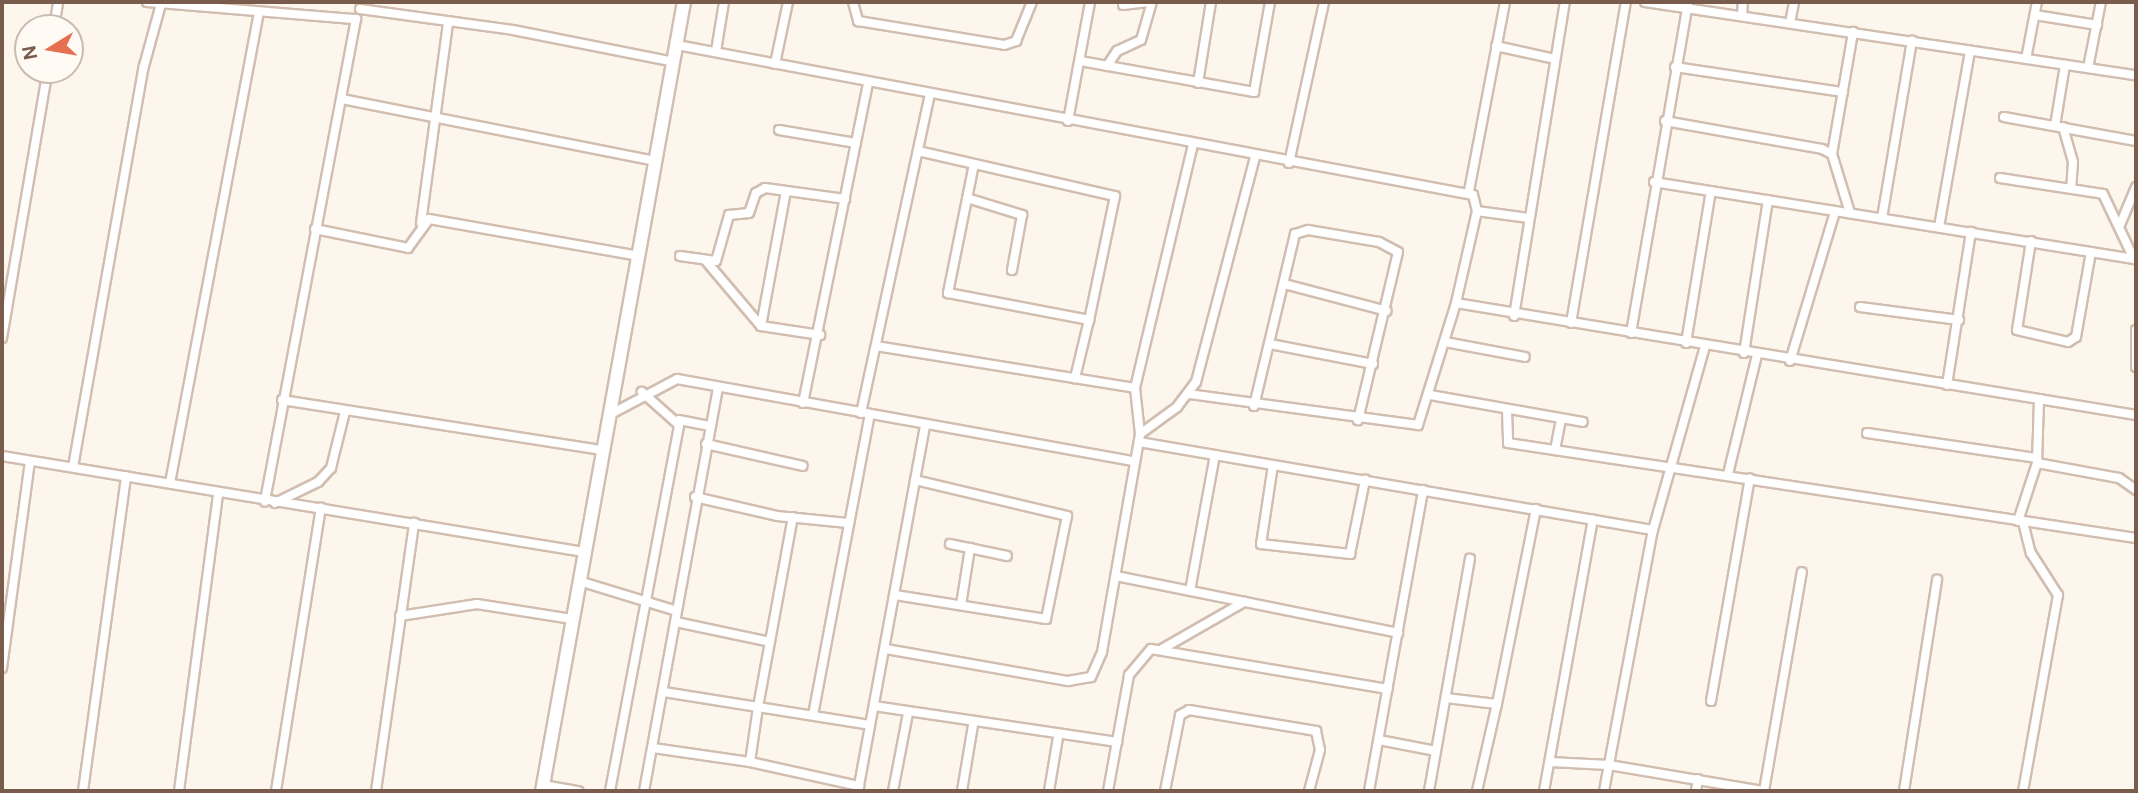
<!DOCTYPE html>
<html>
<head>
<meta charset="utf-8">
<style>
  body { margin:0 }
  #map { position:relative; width:2138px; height:793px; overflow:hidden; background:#fdf6ec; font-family:"DM Sans",sans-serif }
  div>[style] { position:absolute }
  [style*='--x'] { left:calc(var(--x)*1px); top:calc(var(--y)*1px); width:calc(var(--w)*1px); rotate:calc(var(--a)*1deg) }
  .roads { filter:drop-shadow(2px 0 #d1beb0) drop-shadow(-2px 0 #d1beb0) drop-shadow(0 2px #d1beb0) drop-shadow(0 -2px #d1beb0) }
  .street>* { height:8px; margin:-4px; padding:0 4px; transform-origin:4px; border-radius:4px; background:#fff }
  .secondary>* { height:12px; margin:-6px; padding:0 6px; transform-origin:6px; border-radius:6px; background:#fff }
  span { translate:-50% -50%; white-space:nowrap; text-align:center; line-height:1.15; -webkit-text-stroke:5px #fffaf3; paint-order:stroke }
  .frame { position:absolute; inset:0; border:4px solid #7a5c4d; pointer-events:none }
  .north { position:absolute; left:14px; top:14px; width:70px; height:70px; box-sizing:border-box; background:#fffaf3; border:2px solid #cabbb1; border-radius:50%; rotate:259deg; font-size:19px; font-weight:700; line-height:28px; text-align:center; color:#7a5c4d }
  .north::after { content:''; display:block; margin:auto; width:24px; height:32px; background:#e76f51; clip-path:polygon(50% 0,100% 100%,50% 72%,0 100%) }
</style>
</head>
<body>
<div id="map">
  <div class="roads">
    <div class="street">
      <i style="--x:147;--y:2;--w:210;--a:4.7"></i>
      <i style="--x:356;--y:19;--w:491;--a:100.7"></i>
      <i style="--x:853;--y:2;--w:20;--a:75"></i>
      <i style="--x:858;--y:21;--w:148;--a:9.3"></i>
      <i style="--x:1004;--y:45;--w:13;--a:-18"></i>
      <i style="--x:1016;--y:41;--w:42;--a:-67.7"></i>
      <i style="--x:1645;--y:2;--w:496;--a:8.5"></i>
      <i style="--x:1123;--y:5;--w:23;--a:-7"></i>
      <i style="--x:360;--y:9;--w:154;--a:7.8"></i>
      <i style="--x:513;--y:30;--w:164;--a:11.2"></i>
      <i style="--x:1742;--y:15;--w:13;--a:-86"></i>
      <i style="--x:2035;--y:15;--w:63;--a:9.2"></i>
      <i style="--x:1790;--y:23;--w:21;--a:-79"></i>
      <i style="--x:54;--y:28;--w:26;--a:-81"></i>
      <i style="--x:677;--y:45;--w:810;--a:10.67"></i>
      <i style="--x:1473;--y:195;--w:16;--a:76"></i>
      <i style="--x:1477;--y:211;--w:94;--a:102.9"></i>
      <i style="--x:1456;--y:303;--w:128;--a:107.3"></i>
      <i style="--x:1418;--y:425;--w:230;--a:-172.3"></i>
      <i style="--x:1496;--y:46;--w:60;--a:12.4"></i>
      <i style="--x:716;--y:51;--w:50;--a:-80.7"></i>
      <i style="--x:2026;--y:59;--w:58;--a:-79.1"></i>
      <i style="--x:1080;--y:61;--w:177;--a:10.1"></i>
      <i style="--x:1254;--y:92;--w:91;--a:-79.9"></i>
      <i style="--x:775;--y:64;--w:63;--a:-78.2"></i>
      <i style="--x:1107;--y:66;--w:18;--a:-56"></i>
      <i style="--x:1117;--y:51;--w:26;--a:-25"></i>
      <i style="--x:1141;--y:40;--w:40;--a:-74"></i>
      <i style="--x:1675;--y:67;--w:170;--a:8.5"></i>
      <i style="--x:2088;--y:68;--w:67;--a:-78.9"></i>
      <i style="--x:1198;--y:83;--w:82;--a:-80.9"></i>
      <i style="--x:342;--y:99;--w:320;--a:11.2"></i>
      <i style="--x:2004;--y:117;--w:134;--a:10.3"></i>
      <i style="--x:1068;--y:121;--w:121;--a:-79.5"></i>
      <i style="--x:1665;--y:121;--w:159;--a:10.1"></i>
      <i style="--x:1822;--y:149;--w:11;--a:27"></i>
      <i style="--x:1832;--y:154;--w:62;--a:73"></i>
      <i style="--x:2055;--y:126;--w:62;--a:-80.7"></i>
      <i style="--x:2063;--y:127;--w:36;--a:74"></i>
      <i style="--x:2073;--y:162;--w:26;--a:94"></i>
      <i style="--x:779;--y:130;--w:78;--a:9.6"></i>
      <i style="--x:918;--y:151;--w:202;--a:12.9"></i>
      <i style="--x:1115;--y:196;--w:127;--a:101.8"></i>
      <i style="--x:1832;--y:154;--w:124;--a:-80.2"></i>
      <i style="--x:1289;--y:163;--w:165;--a:-77.7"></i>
      <i style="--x:974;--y:164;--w:132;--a:101.4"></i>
      <i style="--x:948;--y:293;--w:144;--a:10.8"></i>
      <i style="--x:1089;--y:320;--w:60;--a:103.6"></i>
      <i style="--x:2000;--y:178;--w:104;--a:8.8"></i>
      <i style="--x:2103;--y:194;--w:72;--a:64.5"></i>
      <i style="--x:1654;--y:182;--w:488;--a:9.1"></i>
      <i style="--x:1469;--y:191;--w:192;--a:-79.2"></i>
      <i style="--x:967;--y:198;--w:58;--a:17.2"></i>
      <i style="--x:1022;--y:215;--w:56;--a:100.3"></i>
      <i style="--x:1477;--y:211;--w:52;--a:7.7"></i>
      <i style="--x:1882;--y:218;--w:180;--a:-80.4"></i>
      <i style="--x:421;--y:223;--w:203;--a:-82.3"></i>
      <i style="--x:2120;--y:225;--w:41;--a:-67.2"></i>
      <i style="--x:1939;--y:227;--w:179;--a:-80"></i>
      <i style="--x:315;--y:229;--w:95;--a:11.5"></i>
      <i style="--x:408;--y:248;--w:36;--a:-54"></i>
      <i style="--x:429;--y:219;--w:212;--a:10"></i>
      <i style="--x:2031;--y:241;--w:90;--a:98.9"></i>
      <i style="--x:2017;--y:330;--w:52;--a:13.2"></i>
      <i style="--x:2068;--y:342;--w:9;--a:-32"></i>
      <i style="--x:2076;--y:337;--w:86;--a:-80"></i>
      <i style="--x:680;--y:256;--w:36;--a:8"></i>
      <i style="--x:716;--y:261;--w:48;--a:-74.2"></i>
      <i style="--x:729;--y:215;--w:20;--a:-6"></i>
      <i style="--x:749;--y:213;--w:21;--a:-71"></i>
      <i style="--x:756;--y:193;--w:10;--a:-29"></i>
      <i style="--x:765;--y:188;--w:81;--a:7.8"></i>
      <i style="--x:706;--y:261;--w:85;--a:49.8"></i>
      <i style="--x:761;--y:326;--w:60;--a:8.7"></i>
      <i style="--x:1284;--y:284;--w:106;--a:14.7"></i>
      <i style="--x:1456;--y:303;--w:689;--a:9.35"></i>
      <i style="--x:1860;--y:307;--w:100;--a:7.5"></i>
      <i style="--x:1514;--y:316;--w:318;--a:-80.8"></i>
      <i style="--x:1571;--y:323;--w:326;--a:-80.3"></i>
      <i style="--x:761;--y:326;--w:137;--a:-79.5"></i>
      <i style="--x:2136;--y:330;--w:37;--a:90"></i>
      <i style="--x:1631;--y:333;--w:336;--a:-80.2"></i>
      <i style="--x:2;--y:338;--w:272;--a:-80.3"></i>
      <i style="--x:1445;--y:342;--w:81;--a:10.6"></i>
      <i style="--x:1686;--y:343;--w:154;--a:-80.7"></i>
      <i style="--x:1270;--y:344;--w:105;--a:11"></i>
      <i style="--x:876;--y:346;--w:262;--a:9.2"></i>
      <i style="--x:1744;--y:353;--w:155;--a:-81.1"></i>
      <i style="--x:1790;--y:361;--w:156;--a:-73.2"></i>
      <i style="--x:1947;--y:385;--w:155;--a:-81.1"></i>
      <i style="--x:1430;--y:395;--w:155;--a:10"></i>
      <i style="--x:282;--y:400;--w:324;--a:8.9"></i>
      <i style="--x:803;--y:403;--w:326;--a:-78.5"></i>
      <i style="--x:1254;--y:406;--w:177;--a:-76.6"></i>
      <i style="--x:1295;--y:234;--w:14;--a:-17"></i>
      <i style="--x:1308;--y:230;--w:72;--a:9.6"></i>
      <i style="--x:1379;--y:242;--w:21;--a:28"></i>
      <i style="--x:1398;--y:252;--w:173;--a:103.4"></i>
      <i style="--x:1507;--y:410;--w:33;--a:88"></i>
      <i style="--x:1508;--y:443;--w:635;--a:8.6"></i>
      <i style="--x:861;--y:413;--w:325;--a:-77.8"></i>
      <i style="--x:609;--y:415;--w:77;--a:-27.9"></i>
      <i style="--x:677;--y:379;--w:465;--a:10.2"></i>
      <i style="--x:679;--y:420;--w:32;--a:11"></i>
      <i style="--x:1867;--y:433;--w:172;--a:8.4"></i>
      <i style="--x:1140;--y:434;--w:46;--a:-36.1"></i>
      <i style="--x:1177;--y:407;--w:31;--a:-53"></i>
      <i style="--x:1196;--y:382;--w:233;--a:-75.3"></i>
      <i style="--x:1139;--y:442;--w:521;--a:9.72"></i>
      <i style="--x:706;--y:444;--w:99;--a:12.8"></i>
      <i style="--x:1555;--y:450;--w:32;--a:-79"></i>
      <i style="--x:2;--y:456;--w:590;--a:9.37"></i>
      <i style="--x:2037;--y:463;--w:83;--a:10.4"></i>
      <i style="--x:2119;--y:478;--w:21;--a:35"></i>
      <i style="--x:1273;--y:465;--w:80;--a:98.6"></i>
      <i style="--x:1261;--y:544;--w:90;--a:6.4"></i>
      <i style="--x:1350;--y:554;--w:76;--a:-78.5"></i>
      <i style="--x:73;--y:467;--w:407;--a:-80"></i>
      <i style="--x:144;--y:66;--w:64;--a:-74.7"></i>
      <i style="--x:1728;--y:474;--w:122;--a:-76.3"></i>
      <i style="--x:170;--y:483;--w:478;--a:-79.3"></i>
      <i style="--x:695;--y:497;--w:84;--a:13"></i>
      <i style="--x:777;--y:516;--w:71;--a:5.6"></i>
      <i style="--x:275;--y:503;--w:48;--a:-26"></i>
      <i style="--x:318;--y:482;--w:19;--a:-47"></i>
      <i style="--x:331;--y:468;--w:58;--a:-76"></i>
      <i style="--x:2018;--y:521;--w:61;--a:-71.9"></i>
      <i style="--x:2037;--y:463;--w:64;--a:-88.2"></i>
      <i style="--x:2023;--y:522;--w:32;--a:76"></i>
      <i style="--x:2031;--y:553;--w:50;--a:57.3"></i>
      <i style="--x:2058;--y:595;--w:199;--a:100.1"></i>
      <i style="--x:950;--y:544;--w:58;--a:11.9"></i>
      <i style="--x:1116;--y:576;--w:288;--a:11.4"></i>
      <i style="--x:579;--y:581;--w:102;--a:17"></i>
      <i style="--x:1190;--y:591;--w:138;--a:-79.6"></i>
      <i style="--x:895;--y:595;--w:153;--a:9"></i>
      <i style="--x:1046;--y:619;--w:105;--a:-78.5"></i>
      <i style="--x:1067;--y:516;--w:156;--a:-166.7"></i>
      <i style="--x:961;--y:605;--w:58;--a:-81"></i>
      <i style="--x:400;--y:616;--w:78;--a:-8.9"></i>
      <i style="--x:477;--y:604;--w:96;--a:9"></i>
      <i style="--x:676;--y:622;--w:96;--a:12"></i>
      <i style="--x:886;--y:649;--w:185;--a:10"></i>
      <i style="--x:1068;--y:681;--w:23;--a:-10"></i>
      <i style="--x:1091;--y:677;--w:27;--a:-66"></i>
      <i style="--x:1102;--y:652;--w:221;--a:-80.1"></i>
      <i style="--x:1140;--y:434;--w:46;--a:-96.2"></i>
      <i style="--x:1135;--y:388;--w:250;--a:-76.6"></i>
      <i style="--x:1162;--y:649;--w:95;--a:-29.8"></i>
      <i style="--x:2;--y:668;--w:208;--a:-82.3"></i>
      <i style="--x:664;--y:692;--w:95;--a:9.1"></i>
      <i style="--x:758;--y:707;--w:193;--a:-79.6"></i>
      <i style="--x:1446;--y:698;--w:51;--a:6.7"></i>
      <i style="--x:1497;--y:704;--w:199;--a:-78.7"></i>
      <i style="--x:1711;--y:701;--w:226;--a:-80.1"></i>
      <i style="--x:874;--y:706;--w:246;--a:8.4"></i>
      <i style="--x:813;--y:715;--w:306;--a:-79.3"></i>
      <i style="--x:1379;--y:740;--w:58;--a:10.9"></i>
      <i style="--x:653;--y:748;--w:98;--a:8.2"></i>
      <i style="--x:750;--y:762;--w:56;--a:-81.7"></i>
      <i style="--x:758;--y:707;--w:113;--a:9.1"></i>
      <i style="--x:750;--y:762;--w:112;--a:12.4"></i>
      <i style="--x:1550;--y:762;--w:59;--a:2.9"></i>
      <i style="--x:1609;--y:765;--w:156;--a:9.6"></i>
      <i style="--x:543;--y:785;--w:36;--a:10"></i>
      <i style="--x:83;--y:791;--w:318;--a:-82.2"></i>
      <i style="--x:179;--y:791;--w:300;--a:-82.5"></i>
      <i style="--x:276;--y:791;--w:287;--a:-81"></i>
      <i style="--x:376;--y:791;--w:271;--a:-81.9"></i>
      <i style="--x:610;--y:791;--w:372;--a:-79.3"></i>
      <i style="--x:679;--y:425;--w:50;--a:-138.3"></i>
      <i style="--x:644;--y:791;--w:411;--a:-79.6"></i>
      <i style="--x:858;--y:791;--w:371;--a:-79.6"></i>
      <i style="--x:893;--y:791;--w:79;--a:-79.1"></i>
      <i style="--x:962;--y:791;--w:67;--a:-80.5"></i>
      <i style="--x:1049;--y:791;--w:55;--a:-80.5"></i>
      <i style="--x:1108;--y:791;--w:118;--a:-79.7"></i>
      <i style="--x:1129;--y:675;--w:34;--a:-50"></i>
      <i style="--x:1151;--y:649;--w:240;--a:9.6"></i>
      <i style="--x:1165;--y:791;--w:77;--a:-78.8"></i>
      <i style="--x:1180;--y:715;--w:10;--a:-29"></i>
      <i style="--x:1189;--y:710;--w:129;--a:9.4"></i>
      <i style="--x:1316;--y:731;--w:19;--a:78"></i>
      <i style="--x:1320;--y:750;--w:42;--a:105"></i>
      <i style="--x:1369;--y:791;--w:306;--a:-79.8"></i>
      <i style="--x:1429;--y:791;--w:236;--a:-80"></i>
      <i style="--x:1477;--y:791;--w:89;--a:-77.1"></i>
      <i style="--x:1544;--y:791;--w:276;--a:-79.8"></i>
      <i style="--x:1604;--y:791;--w:266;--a:-79.4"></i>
      <i style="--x:1653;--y:530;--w:191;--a:-74.2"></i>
      <i style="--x:1696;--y:791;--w:12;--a:-81"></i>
      <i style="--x:1764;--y:791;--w:222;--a:-80.2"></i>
      <i style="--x:1904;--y:791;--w:214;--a:-81.1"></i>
    </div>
    <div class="secondary">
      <i style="--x:542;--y:791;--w:802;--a:-79.8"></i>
    </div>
  </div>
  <div class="frame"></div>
  <div class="north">N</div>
</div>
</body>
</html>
